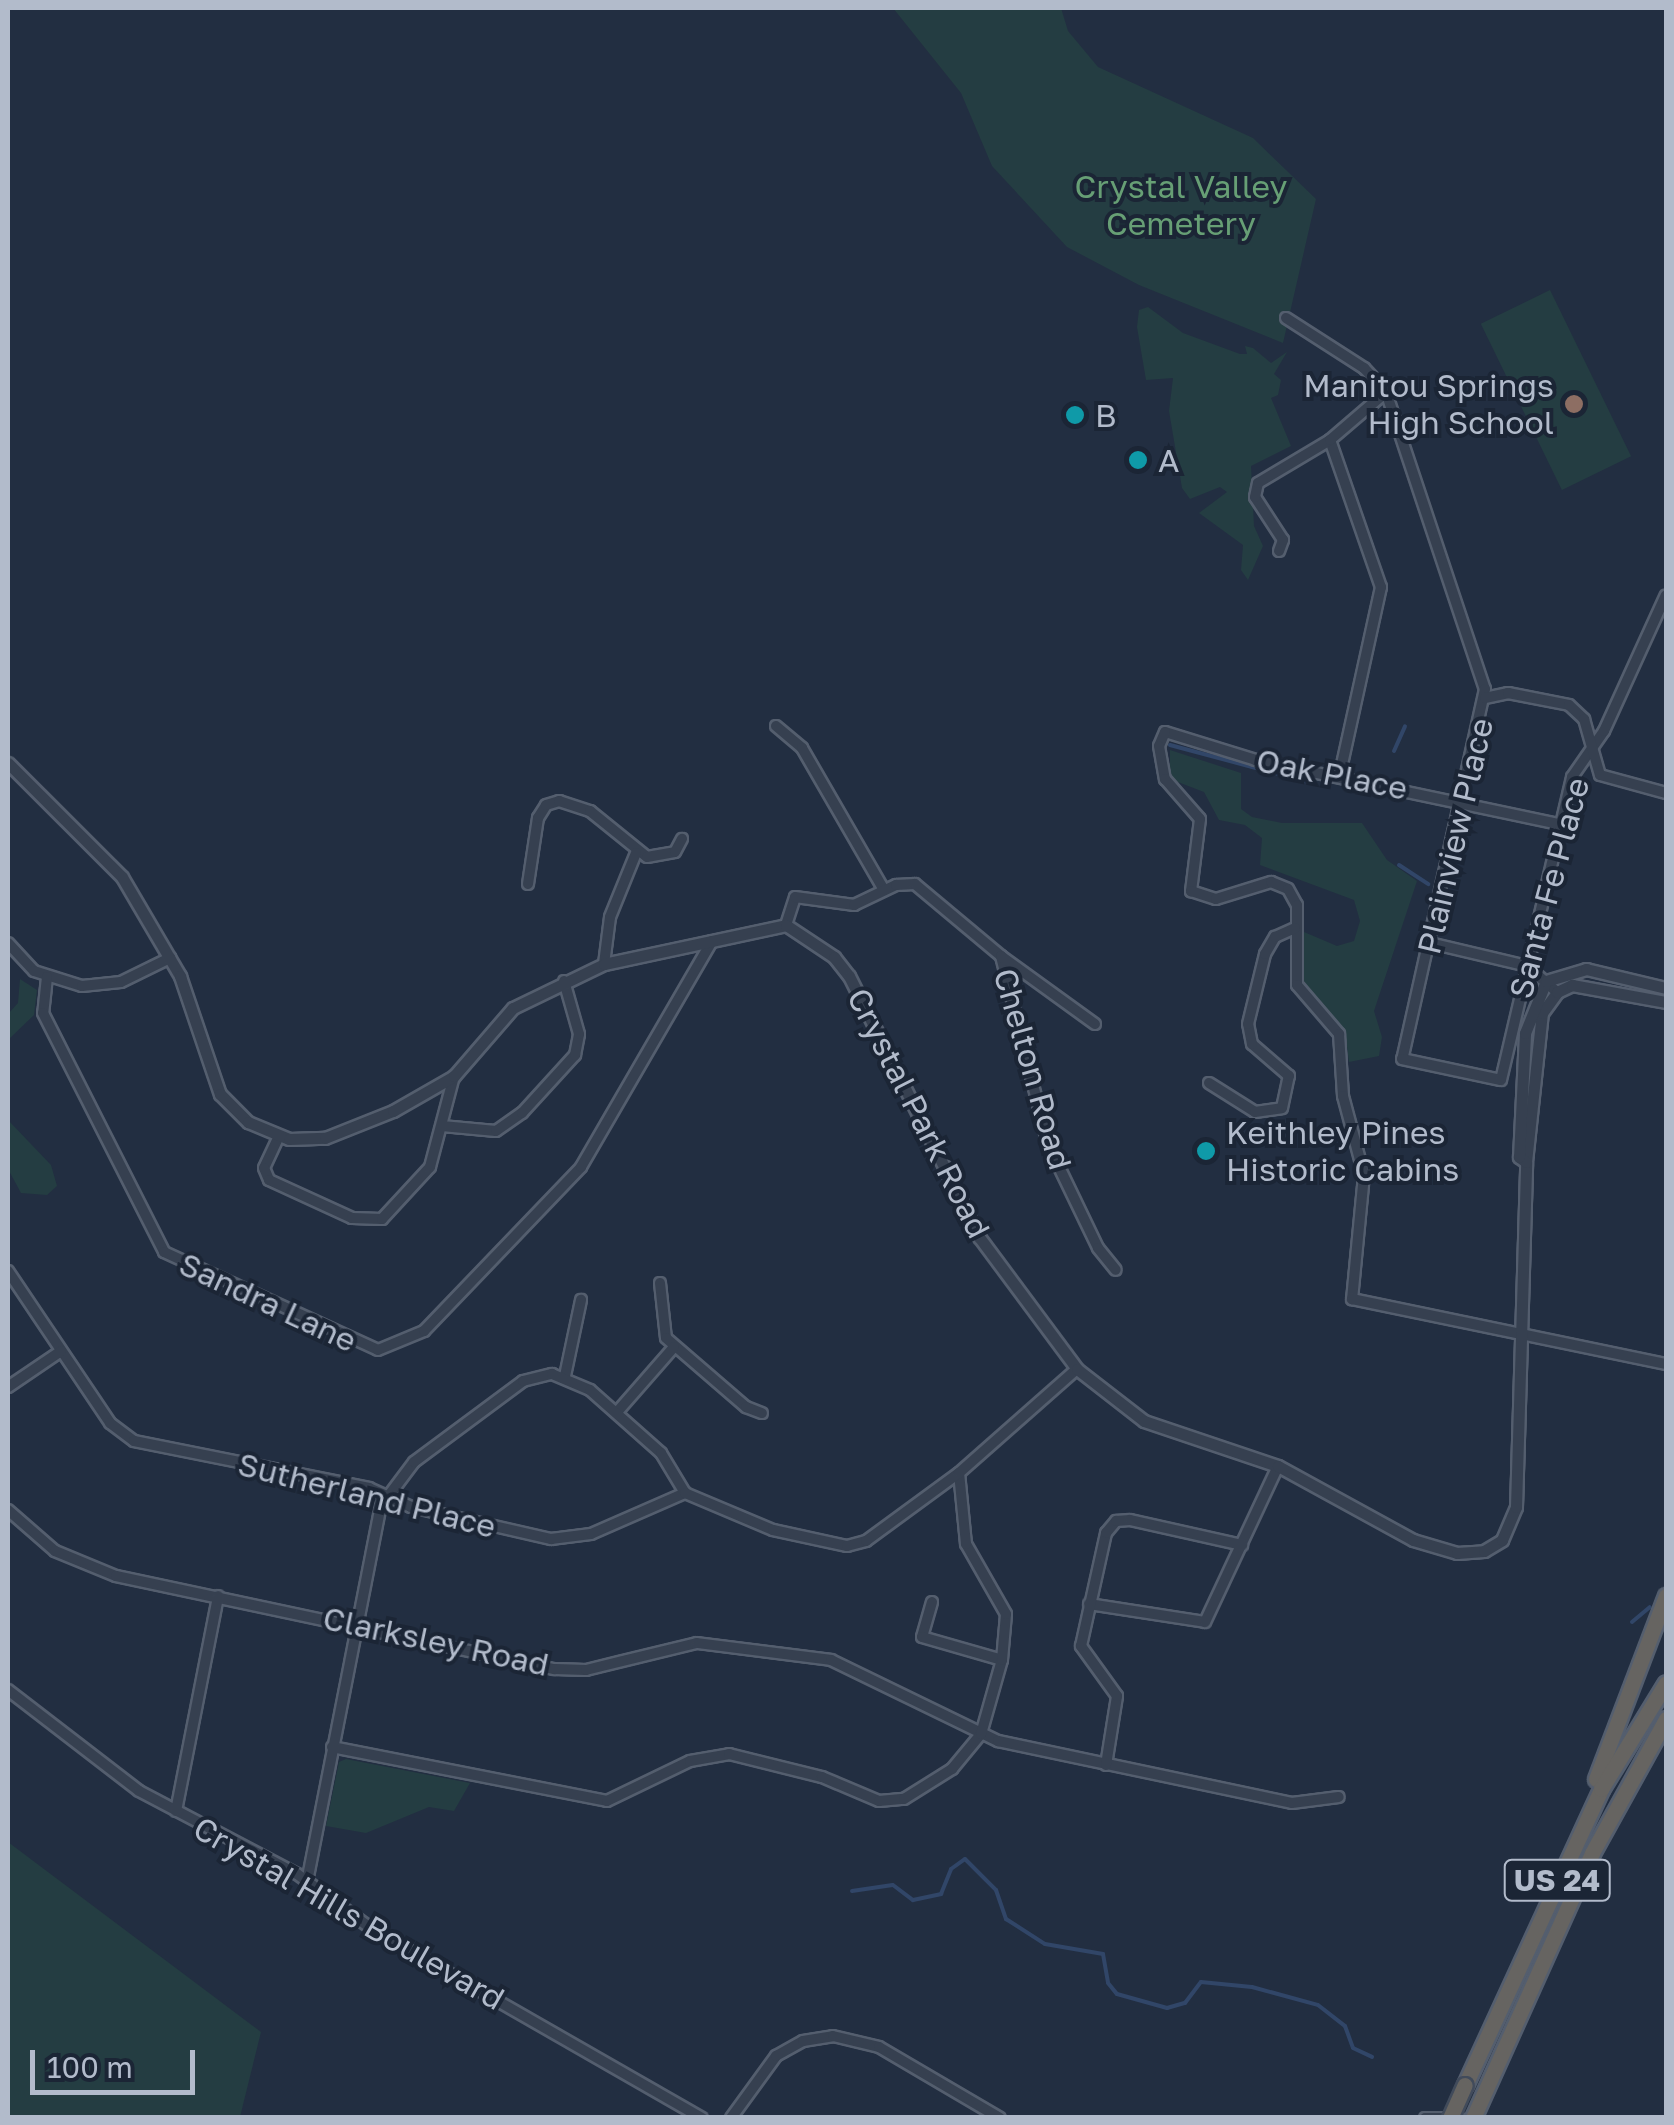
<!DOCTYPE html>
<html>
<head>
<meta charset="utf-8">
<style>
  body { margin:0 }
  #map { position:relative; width:1674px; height:2125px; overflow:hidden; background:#222e41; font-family:"Golos Text",sans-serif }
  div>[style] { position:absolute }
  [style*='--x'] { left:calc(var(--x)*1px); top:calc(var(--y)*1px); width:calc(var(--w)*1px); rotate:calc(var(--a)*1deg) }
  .green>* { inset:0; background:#243d42; transform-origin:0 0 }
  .stream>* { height:4px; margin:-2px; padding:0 2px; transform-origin:2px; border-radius:2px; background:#314668 }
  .roads { filter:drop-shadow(2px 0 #545e6e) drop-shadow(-2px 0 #545e6e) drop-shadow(0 2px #545e6e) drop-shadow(0 -2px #545e6e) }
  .minor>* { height:10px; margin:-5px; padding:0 5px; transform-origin:5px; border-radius:5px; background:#364050 }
  .tertiary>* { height:11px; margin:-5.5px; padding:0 5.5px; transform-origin:5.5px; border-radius:5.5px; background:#364050 }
  .trunk>* { height:15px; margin:-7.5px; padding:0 7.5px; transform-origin:7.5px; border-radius:7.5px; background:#666461 }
  .bridges { filter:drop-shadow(2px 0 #414b5b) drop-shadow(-2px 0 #414b5b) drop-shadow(0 2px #414b5b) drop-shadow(0 -2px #414b5b) }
  .trunk-bridge>* { height:15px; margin:-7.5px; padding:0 7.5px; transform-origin:7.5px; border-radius:7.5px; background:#666461 }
  .dots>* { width:28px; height:28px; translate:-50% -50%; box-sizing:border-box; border:5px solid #1b2535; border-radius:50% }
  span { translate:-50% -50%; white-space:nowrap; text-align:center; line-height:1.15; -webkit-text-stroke:8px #1b2535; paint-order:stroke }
  .shield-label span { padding:2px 8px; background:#1b2535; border:2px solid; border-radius:8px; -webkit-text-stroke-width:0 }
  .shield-label { font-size:30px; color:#b2bbcb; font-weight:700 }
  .park-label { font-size:32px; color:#679f75 }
  .poi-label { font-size:32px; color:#b2bbcb }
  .right { translate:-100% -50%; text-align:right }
  .left { translate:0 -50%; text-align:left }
  .street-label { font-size:32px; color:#b2bbcb }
  .frame { position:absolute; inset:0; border:10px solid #b2bbcb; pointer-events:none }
  .scale { position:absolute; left:30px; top:2050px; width:165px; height:45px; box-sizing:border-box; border:5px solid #b2bbcb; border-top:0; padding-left:12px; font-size:30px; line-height:35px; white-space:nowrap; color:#b2bbcb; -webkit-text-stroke:8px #1b2535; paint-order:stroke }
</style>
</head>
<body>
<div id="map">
  <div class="green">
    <i style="clip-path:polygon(893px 8px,1061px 8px,1068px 31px,1098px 67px,1253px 138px,1316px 199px,1283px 343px,1139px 285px,1067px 247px,992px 166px,961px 93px)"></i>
    <i style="left:1550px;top:290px;width:185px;height:77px;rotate:64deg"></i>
    <i style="clip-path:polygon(1148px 307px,1183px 333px,1240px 354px,1247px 354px,1245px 346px,1253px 348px,1271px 363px,1287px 352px,1274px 374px,1281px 380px,1278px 395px,1271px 398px,1291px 446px,1251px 466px,1254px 526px,1263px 546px,1248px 580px,1241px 570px,1243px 545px,1199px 513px,1227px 492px,1220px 487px,1190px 499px,1182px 488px,1169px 411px,1173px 378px,1146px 380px,1137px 327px,1139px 310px)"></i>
    <i style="clip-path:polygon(1170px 750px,1241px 773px,1241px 809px,1252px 817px,1282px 823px,1362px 823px,1387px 860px,1417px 881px,1374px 1011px,1382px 1037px,1379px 1056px,1349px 1062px,1346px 1039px,1308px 994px,1302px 974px,1304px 932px,1337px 946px,1354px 941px,1360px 921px,1354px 900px,1260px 865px,1262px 838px,1245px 825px,1219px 820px,1204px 792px,1170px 779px)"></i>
    <i style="clip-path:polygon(20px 979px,37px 990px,34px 1015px,8px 1040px,8px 1014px,18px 1003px)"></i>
    <i style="clip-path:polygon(8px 1120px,51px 1165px,57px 1186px,47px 1195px,21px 1193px,8px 1169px)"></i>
    <i style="clip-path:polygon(346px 1759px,470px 1783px,454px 1811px,429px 1807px,366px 1833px,326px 1826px,339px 1762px)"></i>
    <i style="clip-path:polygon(8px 1842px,261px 2032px,240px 2117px,8px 2117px)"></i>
  </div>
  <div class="stream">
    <i style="--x:1170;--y:745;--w:143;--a:15"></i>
    <i style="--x:1394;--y:751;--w:27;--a:-66"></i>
    <i style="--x:1399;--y:865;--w:35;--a:33"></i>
    <i style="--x:1632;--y:1622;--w:23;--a:-40"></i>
    <i style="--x:852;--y:1891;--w:41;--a:-8.3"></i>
    <i style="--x:893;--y:1885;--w:25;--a:37"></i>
    <i style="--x:913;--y:1900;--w:29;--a:-12"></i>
    <i style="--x:941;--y:1894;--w:27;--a:-68"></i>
    <i style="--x:951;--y:1869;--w:17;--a:-36"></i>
    <i style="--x:965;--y:1859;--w:44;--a:45"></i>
    <i style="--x:996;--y:1890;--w:31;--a:71"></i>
    <i style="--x:1006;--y:1919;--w:46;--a:32.7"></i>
    <i style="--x:1045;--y:1944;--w:59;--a:9.8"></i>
    <i style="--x:1103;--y:1954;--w:29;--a:80"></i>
    <i style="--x:1108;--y:1983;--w:14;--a:51"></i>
    <i style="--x:1117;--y:1994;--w:52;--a:15.6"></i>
    <i style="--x:1167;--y:2008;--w:19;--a:-16"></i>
    <i style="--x:1185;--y:2003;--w:26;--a:-53"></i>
    <i style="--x:1201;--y:1982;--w:51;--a:5.6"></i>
    <i style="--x:1252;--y:1987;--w:68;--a:15.3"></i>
    <i style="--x:1318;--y:2005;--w:34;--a:38"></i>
    <i style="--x:1345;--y:2026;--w:23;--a:70"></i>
    <i style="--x:1353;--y:2048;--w:21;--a:25"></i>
  </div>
  <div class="roads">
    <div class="minor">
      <i style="--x:1286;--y:318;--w:93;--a:32.7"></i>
      <i style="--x:1364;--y:368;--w:33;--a:47"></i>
      <i style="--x:1386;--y:392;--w:313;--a:71.6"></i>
      <i style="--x:1485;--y:689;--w:379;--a:102.6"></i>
      <i style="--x:1402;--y:1059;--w:101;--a:12"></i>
      <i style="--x:1501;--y:1080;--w:311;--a:-76.8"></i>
      <i style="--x:1572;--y:777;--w:56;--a:-55.2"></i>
      <i style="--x:1604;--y:731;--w:149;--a:-65.5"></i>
      <i style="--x:1330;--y:440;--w:156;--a:70.9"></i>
      <i style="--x:1381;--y:587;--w:191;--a:102.4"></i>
      <i style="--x:1279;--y:551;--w:12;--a:-70"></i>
      <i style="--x:1283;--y:540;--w:51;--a:-123.1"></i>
      <i style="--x:1255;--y:497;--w:14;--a:-78"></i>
      <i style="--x:1258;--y:483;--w:84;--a:-30.8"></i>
      <i style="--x:1330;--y:440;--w:74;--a:-40.6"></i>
      <i style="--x:1485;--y:698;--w:24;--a:-12"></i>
      <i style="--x:1508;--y:693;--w:62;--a:11.1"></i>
      <i style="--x:1569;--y:705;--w:21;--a:43"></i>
      <i style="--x:1584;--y:719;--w:58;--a:74.1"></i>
      <i style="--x:1600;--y:775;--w:68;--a:15.3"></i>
      <i style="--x:776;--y:726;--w:34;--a:40"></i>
      <i style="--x:802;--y:748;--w:164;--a:60"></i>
      <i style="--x:1559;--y:824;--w:310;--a:-168.1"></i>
      <i style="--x:1256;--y:760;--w:95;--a:-162.9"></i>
      <i style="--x:1165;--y:732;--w:15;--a:113"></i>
      <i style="--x:1159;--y:746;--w:34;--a:80"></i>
      <i style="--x:1165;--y:779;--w:53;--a:48.8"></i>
      <i style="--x:1200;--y:819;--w:73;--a:97.1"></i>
      <i style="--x:1191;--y:891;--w:26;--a:18"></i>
      <i style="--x:1216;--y:899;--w:58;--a:-17.2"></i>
      <i style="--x:1271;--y:882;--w:18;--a:22"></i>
      <i style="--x:1288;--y:889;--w:18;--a:61"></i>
      <i style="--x:1297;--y:905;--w:80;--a:90"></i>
      <i style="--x:1297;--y:985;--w:65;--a:49.4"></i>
      <i style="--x:1339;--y:1034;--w:62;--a:86.3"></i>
      <i style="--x:1343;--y:1096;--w:82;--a:75.1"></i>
      <i style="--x:1364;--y:1175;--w:125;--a:95.5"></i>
      <i style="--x:1352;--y:1299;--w:321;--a:11.7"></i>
      <i style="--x:528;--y:884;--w:67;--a:-81.4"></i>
      <i style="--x:538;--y:818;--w:15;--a:-58"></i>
      <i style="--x:546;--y:805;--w:14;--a:-17"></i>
      <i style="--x:559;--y:801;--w:33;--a:18"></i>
      <i style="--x:590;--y:811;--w:73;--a:38.9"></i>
      <i style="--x:647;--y:857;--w:28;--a:-10"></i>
      <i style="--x:675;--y:852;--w:15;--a:-62"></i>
      <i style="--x:786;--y:925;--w:29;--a:-72"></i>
      <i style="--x:795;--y:897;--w:60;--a:7.7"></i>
      <i style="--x:854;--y:905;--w:47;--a:-25.5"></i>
      <i style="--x:896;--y:885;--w:19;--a:-3"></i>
      <i style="--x:915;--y:884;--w:112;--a:39.9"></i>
      <i style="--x:1001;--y:956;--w:194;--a:76"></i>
      <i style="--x:1048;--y:1144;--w:115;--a:64.3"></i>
      <i style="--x:1098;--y:1248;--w:28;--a:51"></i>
      <i style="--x:8;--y:943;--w:38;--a:47"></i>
      <i style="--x:34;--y:971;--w:50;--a:17.4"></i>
      <i style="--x:82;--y:986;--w:39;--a:-6"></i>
      <i style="--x:121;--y:982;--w:55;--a:-26.1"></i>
      <i style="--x:1430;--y:943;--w:100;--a:13.3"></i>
      <i style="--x:1527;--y:966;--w:40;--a:41"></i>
      <i style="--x:1001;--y:956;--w:116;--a:35.9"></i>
      <i style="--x:604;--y:964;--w:47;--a:-82.7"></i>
      <i style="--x:610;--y:917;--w:69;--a:-67.9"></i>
      <i style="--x:47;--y:977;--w:36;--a:96"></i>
      <i style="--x:43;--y:1013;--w:268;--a:63.1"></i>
      <i style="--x:164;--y:1252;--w:235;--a:24.6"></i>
      <i style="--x:378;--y:1350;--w:50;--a:-22.4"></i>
      <i style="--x:424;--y:1331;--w:227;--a:-46.2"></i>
      <i style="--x:581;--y:1167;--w:261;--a:-59.9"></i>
      <i style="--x:1209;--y:1083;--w:54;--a:32.2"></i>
      <i style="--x:1255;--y:1112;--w:27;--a:-8"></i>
      <i style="--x:1282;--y:1108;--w:33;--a:-78"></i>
      <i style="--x:1289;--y:1076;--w:49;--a:-139.1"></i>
      <i style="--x:1252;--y:1044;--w:20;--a:-101"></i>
      <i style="--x:1248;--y:1024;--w:72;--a:-76.3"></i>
      <i style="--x:1265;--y:954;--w:20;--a:-60"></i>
      <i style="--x:1275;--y:937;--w:22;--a:-24"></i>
      <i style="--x:442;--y:1126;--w:54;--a:5.3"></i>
      <i style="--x:496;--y:1131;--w:32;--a:-35"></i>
      <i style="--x:522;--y:1113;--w:79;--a:-47.6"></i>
      <i style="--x:575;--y:1055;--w:21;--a:-79"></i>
      <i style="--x:579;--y:1034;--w:55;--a:-105.8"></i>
      <i style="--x:279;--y:1136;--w:35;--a:115"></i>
      <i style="--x:264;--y:1168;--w:13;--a:67"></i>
      <i style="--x:269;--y:1180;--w:91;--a:24.6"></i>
      <i style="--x:352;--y:1218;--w:30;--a:2"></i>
      <i style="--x:382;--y:1219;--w:71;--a:-47.3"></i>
      <i style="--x:430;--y:1167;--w:94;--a:-75.2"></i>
      <i style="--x:8;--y:1271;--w:183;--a:56.1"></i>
      <i style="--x:110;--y:1423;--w:30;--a:37"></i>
      <i style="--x:134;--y:1441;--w:240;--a:11.3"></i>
      <i style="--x:369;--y:1488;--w:46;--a:24.3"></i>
      <i style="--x:411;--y:1507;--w:144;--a:12.9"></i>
      <i style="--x:551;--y:1539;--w:40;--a:-7.1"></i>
      <i style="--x:591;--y:1534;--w:103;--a:-23.6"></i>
      <i style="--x:660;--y:1283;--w:55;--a:83.8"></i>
      <i style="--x:666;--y:1338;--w:106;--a:40.8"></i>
      <i style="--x:746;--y:1407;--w:17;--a:21"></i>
      <i style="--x:565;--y:1376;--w:78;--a:-78.1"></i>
      <i style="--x:8;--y:1387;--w:64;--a:-34.2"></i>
      <i style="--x:618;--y:1411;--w:85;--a:-48.8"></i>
      <i style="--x:8;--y:1510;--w:62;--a:41.1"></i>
      <i style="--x:55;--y:1551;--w:66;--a:22.3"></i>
      <i style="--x:116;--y:1576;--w:449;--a:12"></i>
      <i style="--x:555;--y:1669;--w:31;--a:2"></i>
      <i style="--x:586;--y:1670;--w:114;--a:-13.7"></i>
      <i style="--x:697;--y:1643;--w:135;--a:7.2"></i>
      <i style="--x:831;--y:1660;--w:186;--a:25.9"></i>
      <i style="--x:998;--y:1741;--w:300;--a:11.9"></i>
      <i style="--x:1292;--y:1803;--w:47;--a:-7.3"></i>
      <i style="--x:932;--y:1602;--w:36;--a:106"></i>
      <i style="--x:922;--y:1637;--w:83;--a:16"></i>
      <i style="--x:1089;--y:1604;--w:117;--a:8.8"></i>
      <i style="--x:1205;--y:1622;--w:172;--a:-64.9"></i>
      <i style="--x:8;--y:1690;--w:165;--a:37.6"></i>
      <i style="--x:139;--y:1791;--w:178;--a:27.7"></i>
      <i style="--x:297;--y:1874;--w:93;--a:36.3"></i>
      <i style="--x:372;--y:1929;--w:380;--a:29.8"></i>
      <i style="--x:332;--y:1747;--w:280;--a:11.1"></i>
      <i style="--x:607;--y:1801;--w:92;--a:-25.7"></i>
      <i style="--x:690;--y:1761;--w:40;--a:-10"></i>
      <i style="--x:729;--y:1754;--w:96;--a:13.9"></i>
      <i style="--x:822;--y:1777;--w:62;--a:22.8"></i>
      <i style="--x:879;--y:1801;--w:25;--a:-5"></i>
      <i style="--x:904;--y:1799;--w:57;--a:-32"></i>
      <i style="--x:952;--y:1769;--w:45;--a:-50.4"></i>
      <i style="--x:981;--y:1734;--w:77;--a:-74.2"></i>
      <i style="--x:1002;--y:1660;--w:46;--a:-85"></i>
      <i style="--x:1006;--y:1614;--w:81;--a:-119.7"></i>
      <i style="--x:966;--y:1544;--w:71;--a:-95.6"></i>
      <i style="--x:1106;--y:1765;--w:70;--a:-80.9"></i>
      <i style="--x:1117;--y:1696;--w:62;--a:-125.8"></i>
      <i style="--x:1081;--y:1646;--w:116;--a:-77.5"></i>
      <i style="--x:1106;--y:1533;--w:16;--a:-50"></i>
      <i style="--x:1116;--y:1521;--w:14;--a:-4"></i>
      <i style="--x:1130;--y:1520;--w:115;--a:12.6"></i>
      <i style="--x:176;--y:1811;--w:219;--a:-78.9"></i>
      <i style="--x:307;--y:1882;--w:383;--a:-78.9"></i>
      <i style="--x:381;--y:1506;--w:55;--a:-53.1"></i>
      <i style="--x:414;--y:1462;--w:136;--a:-36.6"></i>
      <i style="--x:523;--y:1381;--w:30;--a:-14"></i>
      <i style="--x:552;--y:1374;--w:41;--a:22.8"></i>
      <i style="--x:590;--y:1390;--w:95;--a:41.6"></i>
      <i style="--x:661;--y:1453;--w:47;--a:59"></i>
      <i style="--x:685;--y:1493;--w:95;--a:22.8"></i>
      <i style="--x:773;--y:1530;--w:76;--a:12.2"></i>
      <i style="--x:847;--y:1546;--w:20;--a:-15"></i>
      <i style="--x:866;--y:1541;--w:115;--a:-36.2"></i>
      <i style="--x:959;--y:1473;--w:157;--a:-41.4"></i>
      <i style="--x:731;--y:2118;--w:77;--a:-54"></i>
      <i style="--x:776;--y:2056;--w:31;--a:-29"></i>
      <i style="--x:803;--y:2041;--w:30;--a:-9"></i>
      <i style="--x:833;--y:2036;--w:47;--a:13.4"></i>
      <i style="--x:879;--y:2047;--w:140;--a:30.4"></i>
      <i style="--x:1425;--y:2118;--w:34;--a:0"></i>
    </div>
    <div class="tertiary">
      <i style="--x:8;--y:763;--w:161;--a:45"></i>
      <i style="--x:122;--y:877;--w:115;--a:59.6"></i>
      <i style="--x:180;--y:976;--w:125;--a:71.3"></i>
      <i style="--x:220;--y:1094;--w:40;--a:45"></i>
      <i style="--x:248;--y:1122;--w:44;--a:22.5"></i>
      <i style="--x:289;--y:1139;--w:36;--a:-2"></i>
      <i style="--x:325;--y:1138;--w:73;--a:-21.7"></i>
      <i style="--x:393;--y:1111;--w:70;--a:-29.8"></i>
      <i style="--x:454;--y:1076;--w:90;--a:-49.1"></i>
      <i style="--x:513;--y:1008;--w:101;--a:-25.8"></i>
      <i style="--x:604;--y:964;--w:186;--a:-12.1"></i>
      <i style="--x:786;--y:925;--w:58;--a:33.7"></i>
      <i style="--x:834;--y:957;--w:24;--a:52"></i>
      <i style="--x:849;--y:976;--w:292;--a:63.5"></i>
      <i style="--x:979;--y:1237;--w:164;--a:53.4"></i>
      <i style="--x:1077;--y:1369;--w:85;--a:37.8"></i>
      <i style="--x:1144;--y:1421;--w:141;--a:18.6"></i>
      <i style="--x:1278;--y:1466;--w:154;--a:28.7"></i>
      <i style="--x:1413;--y:1540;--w:46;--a:16.5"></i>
      <i style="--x:1457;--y:1553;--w:27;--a:-4"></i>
      <i style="--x:1484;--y:1551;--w:21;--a:-31"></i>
      <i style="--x:1502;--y:1540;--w:36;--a:-67"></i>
      <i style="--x:1516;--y:1507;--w:345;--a:-88.3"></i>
      <i style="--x:1526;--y:1162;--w:150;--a:-83.9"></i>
      <i style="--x:1542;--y:1013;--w:26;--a:-54"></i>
      <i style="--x:1557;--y:992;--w:17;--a:-25"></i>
      <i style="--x:1572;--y:985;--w:96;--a:10.3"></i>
      <i style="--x:1526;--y:1162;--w:9;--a:-144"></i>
      <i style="--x:1519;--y:1157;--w:124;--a:-87.2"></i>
      <i style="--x:1525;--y:1033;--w:56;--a:-68"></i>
      <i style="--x:1546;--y:981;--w:42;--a:-16.7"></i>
      <i style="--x:1586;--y:969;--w:82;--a:13.4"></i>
    </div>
    <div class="trunk">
      <i style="--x:1596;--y:1779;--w:196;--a:-69.1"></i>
      <i style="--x:1465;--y:2085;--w:326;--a:-65.3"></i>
      <i style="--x:1601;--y:1789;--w:124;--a:-58.5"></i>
      <i style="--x:1473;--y:2118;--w:290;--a:-65.8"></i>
      <i style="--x:1592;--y:1853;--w:153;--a:-61.1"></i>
    </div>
  </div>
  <div class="bridges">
    <div class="trunk-bridge">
      <i style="--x:1450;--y:2118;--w:36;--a:-66"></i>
    </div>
  </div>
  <div class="dots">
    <i style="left:1574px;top:404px;background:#8d6e63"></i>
    <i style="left:1075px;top:415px;background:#0f9aa8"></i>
    <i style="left:1138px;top:460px;background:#0f9aa8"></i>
    <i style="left:1206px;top:1151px;background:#0f9aa8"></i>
  </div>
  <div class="shield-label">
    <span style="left:1557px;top:1880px">US 24</span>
  </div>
  <div class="park-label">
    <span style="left:1181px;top:205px">Crystal Valley<br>Cemetery</span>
  </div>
  <div class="poi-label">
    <span class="right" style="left:1554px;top:404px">Manitou Springs<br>High School</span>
    <span class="left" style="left:1095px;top:415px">B</span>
    <span class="left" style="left:1158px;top:460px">A</span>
    <span class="left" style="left:1226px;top:1151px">Keithley Pines<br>Historic Cabins</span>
  </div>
  <div class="street-label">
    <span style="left:1332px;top:774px;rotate:11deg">Oak Place</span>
    <span style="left:1455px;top:836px;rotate:-77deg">Plainview Place</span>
    <span style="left:1549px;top:888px;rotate:-75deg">Santa Fe Place</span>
    <span style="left:1033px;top:1069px;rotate:74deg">Chelton Road</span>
    <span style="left:919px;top:1113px;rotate:63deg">Crystal Park Road</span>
    <span style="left:268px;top:1302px;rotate:25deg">Sandra Lane</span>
    <span style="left:367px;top:1495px;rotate:14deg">Sutherland Place</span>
    <span style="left:436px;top:1641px;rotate:12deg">Clarksley Road</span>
    <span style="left:349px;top:1913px;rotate:30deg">Crystal Hills Boulevard</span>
  </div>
  <div class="frame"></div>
  <div class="scale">100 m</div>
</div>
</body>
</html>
